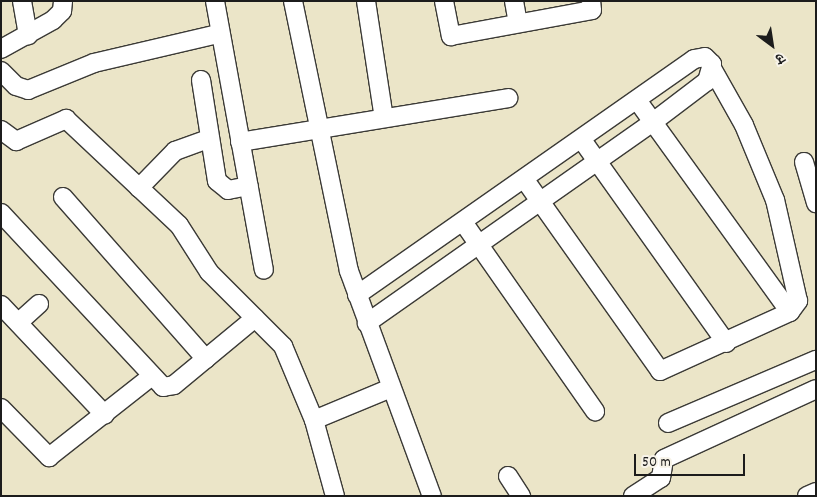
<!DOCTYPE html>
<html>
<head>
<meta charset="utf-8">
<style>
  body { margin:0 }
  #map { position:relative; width:817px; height:497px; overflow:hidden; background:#ebe5c8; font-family:Dekko,"Playpen Sans Deva",sans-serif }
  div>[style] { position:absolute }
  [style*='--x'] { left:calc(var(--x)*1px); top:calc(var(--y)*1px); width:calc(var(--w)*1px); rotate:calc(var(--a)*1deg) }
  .roads { filter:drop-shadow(1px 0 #3b3a36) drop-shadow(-1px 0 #3b3a36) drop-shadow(0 1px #3b3a36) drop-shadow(0 -1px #3b3a36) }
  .minor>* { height:18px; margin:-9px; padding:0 9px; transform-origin:9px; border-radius:9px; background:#fff }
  span { translate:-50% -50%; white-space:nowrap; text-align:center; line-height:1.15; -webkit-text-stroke:4px #f7f3e8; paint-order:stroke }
  .frame { position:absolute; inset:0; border:2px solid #1c1c1c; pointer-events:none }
  .north { position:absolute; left:747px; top:20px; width:50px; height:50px; -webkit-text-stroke:4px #f7f3e8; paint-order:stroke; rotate:149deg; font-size:14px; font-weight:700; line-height:20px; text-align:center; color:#1c1c1c }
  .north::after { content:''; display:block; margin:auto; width:18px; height:22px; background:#1c1c1c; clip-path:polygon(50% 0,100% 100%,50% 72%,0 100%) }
  .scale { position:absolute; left:634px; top:454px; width:111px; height:22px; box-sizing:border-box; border:2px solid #1c1c1c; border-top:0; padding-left:6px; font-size:15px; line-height:18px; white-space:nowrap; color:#1c1c1c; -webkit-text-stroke:4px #f7f3e8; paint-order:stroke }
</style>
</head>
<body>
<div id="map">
  <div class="roads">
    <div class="minor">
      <i style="--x:22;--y:1;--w:35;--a:80"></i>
      <i style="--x:215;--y:1;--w:273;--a:79.7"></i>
      <i style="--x:293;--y:1;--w:276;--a:78.3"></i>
      <i style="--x:349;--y:271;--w:240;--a:69.8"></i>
      <i style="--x:366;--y:1;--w:118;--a:81.3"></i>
      <i style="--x:444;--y:1;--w:36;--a:79"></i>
      <i style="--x:451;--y:36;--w:143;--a:-10.4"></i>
      <i style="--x:592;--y:10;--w:9;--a:-96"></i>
      <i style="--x:514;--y:1;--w:22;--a:80"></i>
      <i style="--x:1;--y:49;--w:60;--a:-29.1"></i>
      <i style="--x:53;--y:20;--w:13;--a:-45"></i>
      <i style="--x:62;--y:11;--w:10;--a:-84"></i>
      <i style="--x:1;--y:71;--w:21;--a:45"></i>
      <i style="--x:16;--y:86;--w:13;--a:18"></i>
      <i style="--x:28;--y:90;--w:71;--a:-22.2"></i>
      <i style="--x:94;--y:63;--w:127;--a:-13.2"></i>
      <i style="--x:201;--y:80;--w:102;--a:81"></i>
      <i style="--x:217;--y:181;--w:14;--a:39"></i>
      <i style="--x:228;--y:190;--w:21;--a:-11"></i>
      <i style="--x:637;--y:100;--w:261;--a:54.2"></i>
      <i style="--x:1;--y:130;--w:19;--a:36"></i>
      <i style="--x:16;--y:141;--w:55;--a:-23.7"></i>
      <i style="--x:66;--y:119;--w:155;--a:43.2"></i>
      <i style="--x:179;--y:225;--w:56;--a:57.4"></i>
      <i style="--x:209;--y:272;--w:105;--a:45"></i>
      <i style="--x:283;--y:346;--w:80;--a:67.3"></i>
      <i style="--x:314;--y:420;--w:79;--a:74.6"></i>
      <i style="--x:582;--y:140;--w:249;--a:54.6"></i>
      <i style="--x:240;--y:142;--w:272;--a:-9.3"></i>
      <i style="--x:804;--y:162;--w:43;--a:73.7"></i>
      <i style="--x:525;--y:180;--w:234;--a:54.7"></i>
      <i style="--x:660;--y:371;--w:143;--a:-24.4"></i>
      <i style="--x:790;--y:312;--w:14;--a:-54"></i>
      <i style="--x:798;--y:301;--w:104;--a:-102.8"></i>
      <i style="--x:775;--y:200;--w:81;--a:-112.5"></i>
      <i style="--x:744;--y:125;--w:63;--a:-119.4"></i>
      <i style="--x:139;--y:188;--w:52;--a:-45.8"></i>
      <i style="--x:175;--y:151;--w:37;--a:-20"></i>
      <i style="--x:63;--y:197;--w:216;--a:48.6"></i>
      <i style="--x:1;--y:213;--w:238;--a:47"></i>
      <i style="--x:163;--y:387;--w:11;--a:-10"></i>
      <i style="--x:174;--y:385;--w:105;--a:-39.6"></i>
      <i style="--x:463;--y:222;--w:231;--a:55.1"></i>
      <i style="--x:357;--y:295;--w:411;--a:-35"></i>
      <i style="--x:694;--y:59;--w:11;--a:-10"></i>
      <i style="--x:705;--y:57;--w:10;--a:45"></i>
      <i style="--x:712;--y:64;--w:18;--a:106"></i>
      <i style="--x:707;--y:81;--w:68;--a:142.8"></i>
      <i style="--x:653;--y:122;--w:350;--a:144.9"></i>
      <i style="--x:1;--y:305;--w:151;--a:46.6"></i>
      <i style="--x:19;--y:322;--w:27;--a:-42"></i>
      <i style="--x:1;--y:408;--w:69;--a:45.6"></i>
      <i style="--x:49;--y:457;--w:131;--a:-38.2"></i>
      <i style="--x:314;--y:420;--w:83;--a:-22.6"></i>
      <i style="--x:668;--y:423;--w:161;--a:-23.1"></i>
      <i style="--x:508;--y:476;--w:24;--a:57"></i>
      <i style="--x:633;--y:496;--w:33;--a:-33"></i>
      <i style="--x:661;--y:478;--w:19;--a:-81"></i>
      <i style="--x:664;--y:459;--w:167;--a:-24.7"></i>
      <i style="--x:807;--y:496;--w:10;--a:-24"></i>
    </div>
  </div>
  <div class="frame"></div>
  <div class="north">उ</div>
  <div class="scale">50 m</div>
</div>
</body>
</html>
